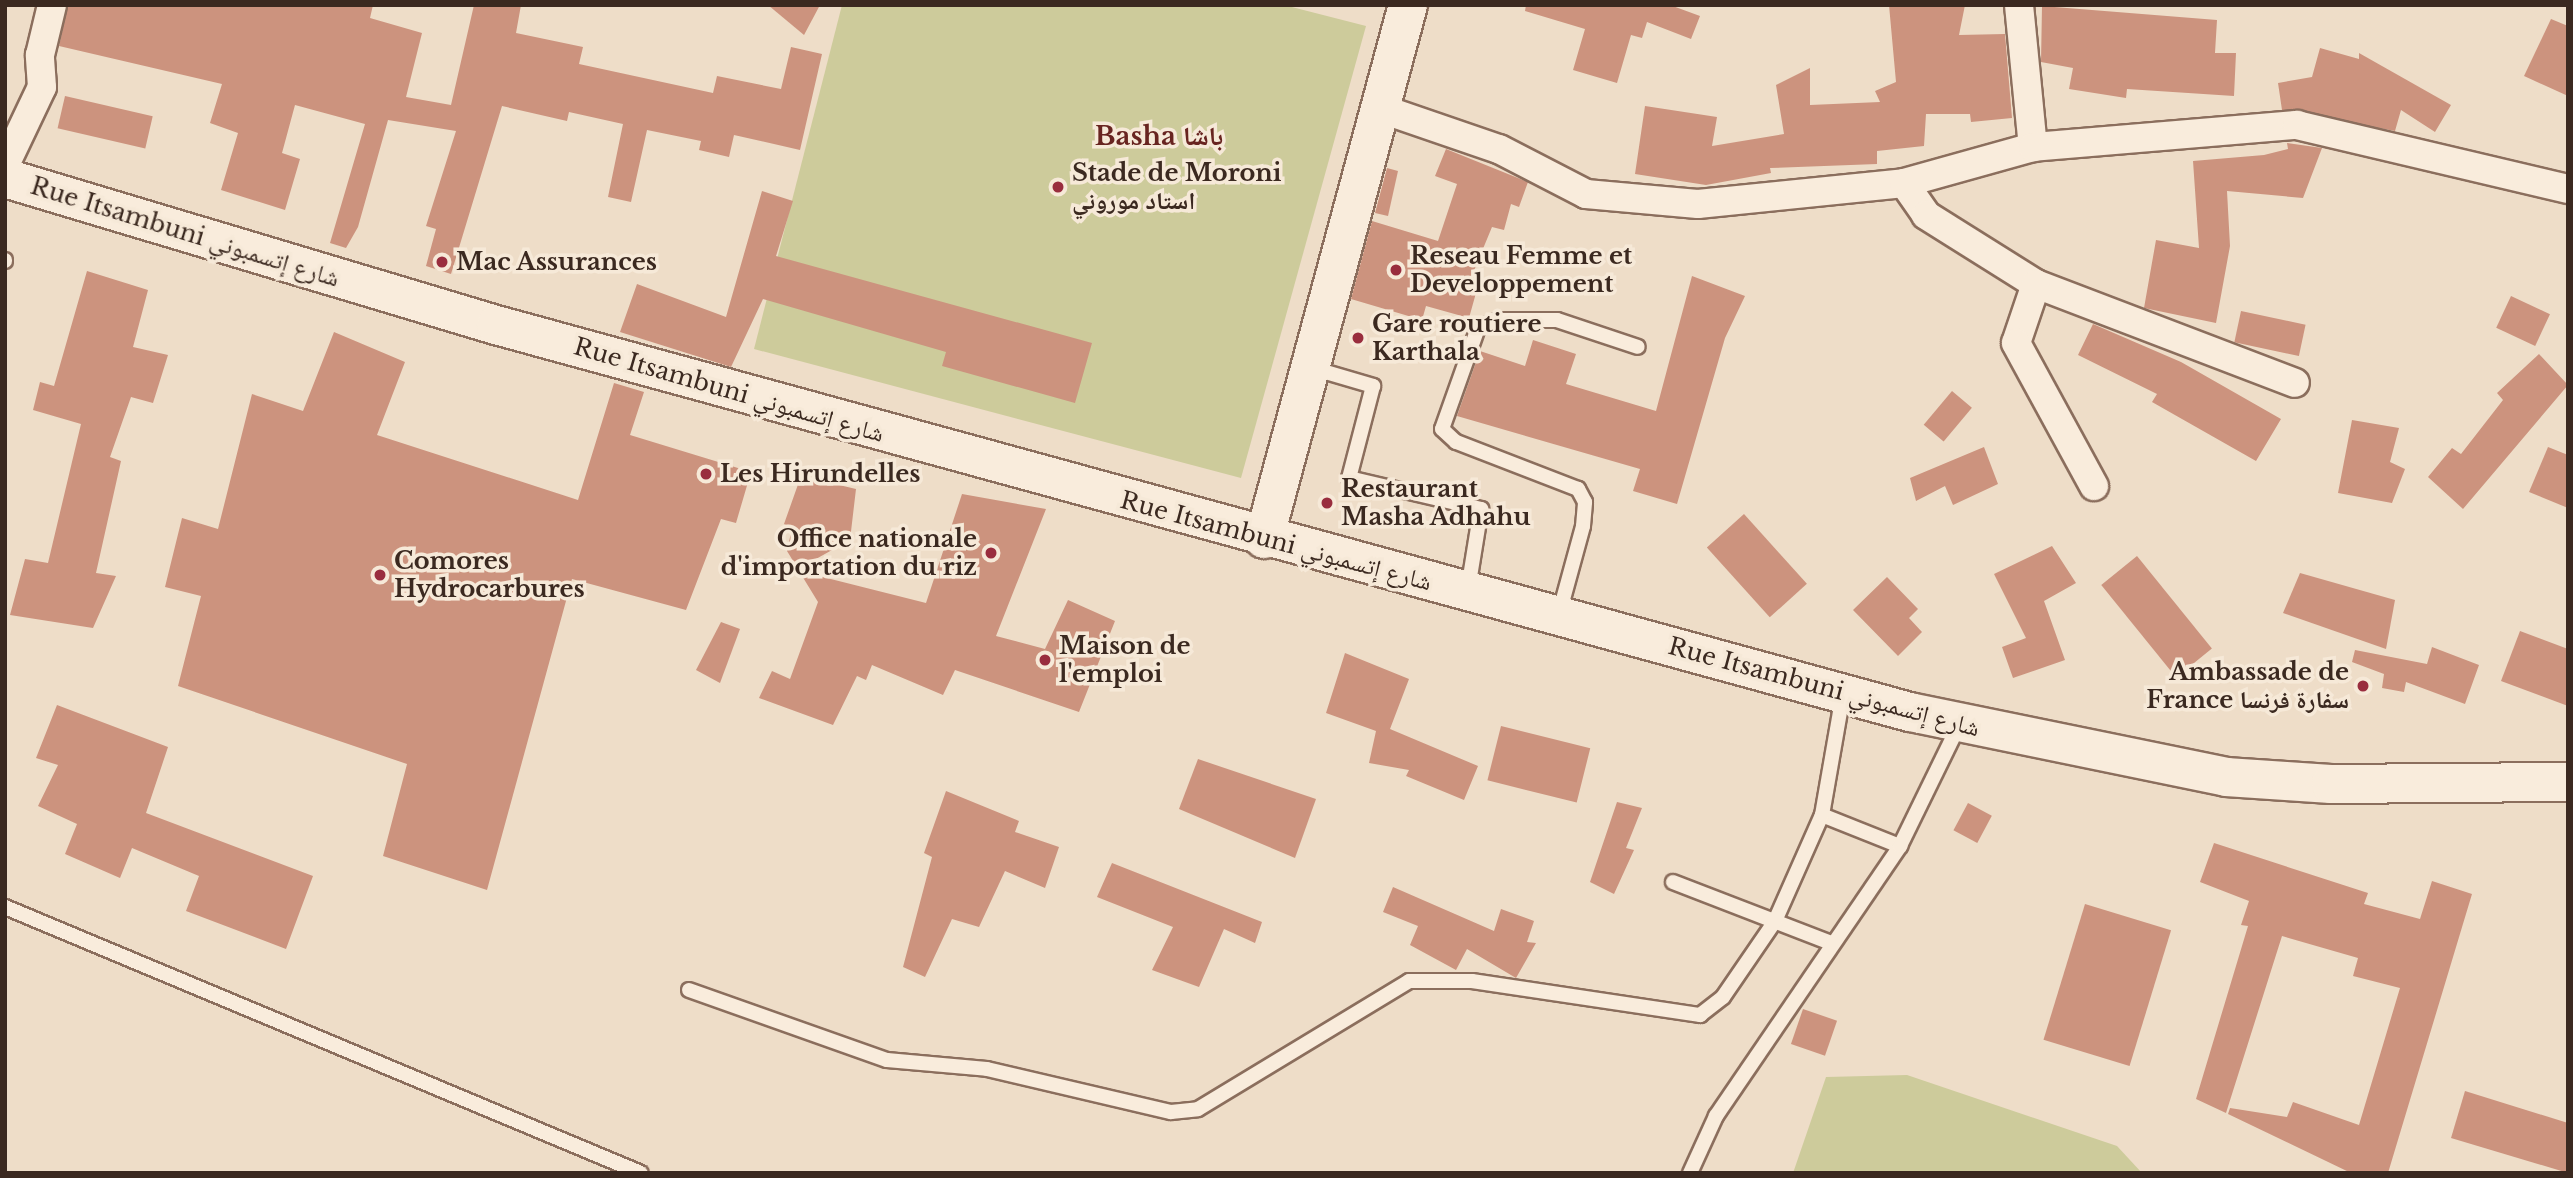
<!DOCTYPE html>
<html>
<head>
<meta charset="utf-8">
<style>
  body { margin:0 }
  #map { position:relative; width:2573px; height:1178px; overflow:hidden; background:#eeddc8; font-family:"Libre Baskerville","Noto Naskh Arabic",serif }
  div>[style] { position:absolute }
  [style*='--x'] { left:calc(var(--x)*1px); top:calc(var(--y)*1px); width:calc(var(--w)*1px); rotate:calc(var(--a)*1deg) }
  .green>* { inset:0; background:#cdcb9b }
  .building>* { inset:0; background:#cc937e; transform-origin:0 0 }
  .roads { filter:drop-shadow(2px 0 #8b6e5d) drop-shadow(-2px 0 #8b6e5d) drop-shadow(0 2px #8b6e5d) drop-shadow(0 -2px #8b6e5d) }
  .lane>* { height:14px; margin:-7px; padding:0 7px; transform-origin:7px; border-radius:7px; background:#f9ecdc }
  .street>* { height:28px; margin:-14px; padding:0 14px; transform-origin:14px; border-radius:14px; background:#f9ecdc }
  .secondary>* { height:38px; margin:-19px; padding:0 19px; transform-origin:19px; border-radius:19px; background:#f9ecdc }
  .dots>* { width:19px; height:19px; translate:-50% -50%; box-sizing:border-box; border:4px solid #f6e9d8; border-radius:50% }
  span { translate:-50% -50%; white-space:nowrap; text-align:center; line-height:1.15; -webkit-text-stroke:7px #f6e9d8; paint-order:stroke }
  .poi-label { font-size:24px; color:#3b2920; font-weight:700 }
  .left { translate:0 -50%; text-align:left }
  .right { translate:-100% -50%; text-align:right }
  .street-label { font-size:24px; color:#3b2920 }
  .neighbourhood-label { font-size:26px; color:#682420; font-weight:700 }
  .frame { position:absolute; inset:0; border:7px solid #3b2920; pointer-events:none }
</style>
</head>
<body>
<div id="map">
  <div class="green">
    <i style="clip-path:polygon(842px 5px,1284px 5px,1366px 26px,1241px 478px,754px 349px)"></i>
    <i style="clip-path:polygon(1907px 1075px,2117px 1146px,2142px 1173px,1793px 1173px,1826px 1077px)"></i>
  </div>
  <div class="building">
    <i style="clip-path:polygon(68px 5px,373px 5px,370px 18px,422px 33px,406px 97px,451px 105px,474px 5px,521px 5px,516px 33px,583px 47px,579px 64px,713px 93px,717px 76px,781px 89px,791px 47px,822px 54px,800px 150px,734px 135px,729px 157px,699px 150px,701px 141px,647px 130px,631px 202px,608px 197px,623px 124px,569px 112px,567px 121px,502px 106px,451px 274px,426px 266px,436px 229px,426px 226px,456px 131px,388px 120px,358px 227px,346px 248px,330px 243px,365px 124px,295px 105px,282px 153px,300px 159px,285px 210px,221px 190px,238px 133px,210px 123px,222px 84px,59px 46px)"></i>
    <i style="clip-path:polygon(768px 5px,820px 5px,804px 35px)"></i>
    <i style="clip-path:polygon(1526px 5px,1670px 5px,1700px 16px,1691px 39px,1647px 22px,1642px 38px,1631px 35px,1617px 83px,1573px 70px,1585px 29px,1525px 11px)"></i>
    <i style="clip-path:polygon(1889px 5px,1965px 5px,1959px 35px,2005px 34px,2012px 118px,1971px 122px,1970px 114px,1926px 114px,1924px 146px,1877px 151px,1877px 164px,1770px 168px,1771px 173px,1706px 185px,1635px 174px,1645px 106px,1717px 117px,1712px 146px,1784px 134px,1776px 85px,1810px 68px,1810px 105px,1880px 102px,1875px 91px,1896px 82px)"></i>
    <i style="clip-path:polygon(2042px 6px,2217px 20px,2215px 53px,2236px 53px,2234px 96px,2127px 89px,2126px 98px,2069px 89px,2073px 68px,2041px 62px)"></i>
    <i style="clip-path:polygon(2551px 19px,2568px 26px,2568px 96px,2524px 76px)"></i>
    <i style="clip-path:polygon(2320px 48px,2359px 59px,2359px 53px,2451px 105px,2435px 132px,2401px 110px,2395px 131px,2282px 110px,2278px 83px,2312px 77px)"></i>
    <i style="left:65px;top:96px;width:90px;height:33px;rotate:13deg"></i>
    <i style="clip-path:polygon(2287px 143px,2322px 148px,2303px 198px,2227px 191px,2230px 246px,2216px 323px,2144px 308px,2156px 240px,2199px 248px,2193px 161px,2264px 155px,2288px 149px)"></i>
    <i style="clip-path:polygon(1446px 149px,1528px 182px,1519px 207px,1511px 204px,1504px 230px,1492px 227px,1473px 273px,1481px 275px,1469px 318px,1426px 306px,1422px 320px,1351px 299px,1372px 221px,1438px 241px,1457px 184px,1435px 176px)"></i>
    <i style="clip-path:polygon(1387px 168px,1398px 171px,1388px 216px,1375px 213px)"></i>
    <i style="clip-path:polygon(762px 191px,793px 201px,776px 256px,1092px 343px,1075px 403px,942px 366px,946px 352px,763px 299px,731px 367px,620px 332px,637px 284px,726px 317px)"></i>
    <i style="clip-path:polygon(87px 271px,148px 290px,133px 347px,168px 355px,153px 403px,131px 397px,110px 457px,121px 461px,96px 573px,116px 576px,93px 628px,10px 615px,25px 559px,48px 563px,81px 424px,33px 410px,40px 382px,54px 386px)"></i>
    <i style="clip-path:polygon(1692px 276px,1745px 296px,1725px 338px,1677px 504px,1633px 491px,1640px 469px,1457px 416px,1480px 351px,1525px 366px,1533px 340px,1576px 354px,1566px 384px,1656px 411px)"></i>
    <i style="left:2511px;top:296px;width:43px;height:35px;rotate:25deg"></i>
    <i style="left:2241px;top:311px;width:66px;height:32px;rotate:12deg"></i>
    <i style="clip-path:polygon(2093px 324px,2181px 362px,2281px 419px,2256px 461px,2152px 402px,2157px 394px,2078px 355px)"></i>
    <i style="clip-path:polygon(334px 332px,405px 362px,377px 435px,578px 500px,614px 383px,644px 392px,630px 435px,751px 472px,736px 523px,721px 519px,686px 610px,572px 579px,487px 890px,383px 856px,407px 764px,178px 686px,201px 596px,165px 587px,182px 518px,218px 529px,252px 394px,303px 411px)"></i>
    <i style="clip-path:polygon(2539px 354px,2568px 385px,2463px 509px,2428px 477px,2452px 448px,2461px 454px,2503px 400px,2497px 393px)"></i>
    <i style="left:1952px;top:391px;width:26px;height:44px;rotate:40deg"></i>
    <i style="clip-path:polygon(2352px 420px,2399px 428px,2390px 462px,2405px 469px,2392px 503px,2338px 493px)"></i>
    <i style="clip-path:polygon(1984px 447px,1998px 484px,1953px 505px,1945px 486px,1916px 501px,1910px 478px)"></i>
    <i style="clip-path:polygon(2548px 447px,2568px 455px,2568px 508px,2529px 492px)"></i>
    <i style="clip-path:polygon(801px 476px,856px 489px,850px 540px,798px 569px,787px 551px,792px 528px,784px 524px)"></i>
    <i style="clip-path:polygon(962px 494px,1046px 509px,996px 636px,1045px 649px,1068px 600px,1115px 621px,1079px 712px,955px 670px,943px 695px,872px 665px,866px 680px,857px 676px,833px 725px,759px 698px,772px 671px,790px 679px,818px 602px,799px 571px,926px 603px)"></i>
    <i style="left:1744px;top:514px;width:94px;height:50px;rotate:48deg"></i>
    <i style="clip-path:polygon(2052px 546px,2076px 583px,2044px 601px,2065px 660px,2013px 678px,2002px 647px,2026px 638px,1994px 574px)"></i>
    <i style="left:2137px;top:556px;width:119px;height:46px;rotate:51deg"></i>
    <i style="clip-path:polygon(2300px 573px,2395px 600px,2386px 649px,2283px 613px)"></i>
    <i style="clip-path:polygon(1887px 577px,1918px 609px,1909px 618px,1922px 632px,1898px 656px,1853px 610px)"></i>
    <i style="clip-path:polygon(721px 622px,740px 629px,720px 683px,696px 670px)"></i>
    <i style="clip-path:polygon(2520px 631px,2568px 649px,2568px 706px,2501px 681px)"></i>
    <i style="clip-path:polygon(2432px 647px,2479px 665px,2465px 704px,2406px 682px,2404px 692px,2382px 688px,2384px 674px,2352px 662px,2355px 650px,2427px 664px)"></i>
    <i style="clip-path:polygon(1345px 653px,1409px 679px,1390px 729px,1478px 766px,1464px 800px,1406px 776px,1409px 770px,1369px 763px,1376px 731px,1326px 713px)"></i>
    <i style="clip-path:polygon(57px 705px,168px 747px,146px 813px,313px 876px,286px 949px,186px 911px,199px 876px,132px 848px,120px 878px,65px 854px,77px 824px,38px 806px,58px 765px,36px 758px)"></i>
    <i style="left:1501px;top:726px;width:92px;height:56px;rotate:14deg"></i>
    <i style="clip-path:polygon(1198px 759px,1316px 799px,1295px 858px,1179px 809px)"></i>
    <i style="clip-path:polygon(946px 791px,1019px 821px,1015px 832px,1059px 847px,1045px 888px,1005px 871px,979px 927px,952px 919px,925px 977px,903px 967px,932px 857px,924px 853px)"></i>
    <i style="clip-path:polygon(1617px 802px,1642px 808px,1626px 848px,1634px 850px,1614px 894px,1590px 882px)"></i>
    <i style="left:1968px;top:803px;width:27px;height:31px;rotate:28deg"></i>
    <i style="clip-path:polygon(2214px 843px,2368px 893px,2364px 904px,2420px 919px,2432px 881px,2472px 894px,2388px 1173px,2351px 1173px,2228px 1114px,2230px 1108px,2287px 1117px,2293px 1102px,2359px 1125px,2400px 988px,2353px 976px,2358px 958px,2282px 936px,2226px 1113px,2196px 1099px,2248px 926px,2241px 925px,2249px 901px,2200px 882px)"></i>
    <i style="clip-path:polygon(1112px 863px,1262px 922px,1255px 943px,1224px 929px,1199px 987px,1152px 970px,1173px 927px,1097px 897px)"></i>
    <i style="clip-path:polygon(1393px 887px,1494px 931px,1501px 909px,1534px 921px,1527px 942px,1536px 943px,1516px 978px,1467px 949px,1456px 970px,1410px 945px,1418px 926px,1383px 912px)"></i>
    <i style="left:2085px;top:904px;width:90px;height:142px;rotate:17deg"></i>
    <i style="left:1803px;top:1009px;width:36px;height:37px;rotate:19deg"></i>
    <i style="clip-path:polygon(2465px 1091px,2568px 1123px,2568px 1173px,2451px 1138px)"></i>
  </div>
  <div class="roads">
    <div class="lane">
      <i style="--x:5;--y:260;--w:1;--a:90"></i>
      <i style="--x:1312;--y:368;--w:64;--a:16.4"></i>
      <i style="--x:1373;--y:386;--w:95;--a:104.6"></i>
      <i style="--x:1349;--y:478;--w:136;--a:13.2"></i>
      <i style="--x:1481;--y:509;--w:81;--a:99.2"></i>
      <i style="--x:1559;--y:614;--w:91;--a:-74.7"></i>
      <i style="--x:1583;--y:526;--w:24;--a:-85"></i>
      <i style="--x:1585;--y:502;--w:15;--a:-118"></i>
      <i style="--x:1578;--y:489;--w:131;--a:-158.9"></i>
      <i style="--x:1456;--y:442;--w:19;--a:-137"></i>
      <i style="--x:1442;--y:429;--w:107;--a:-70.4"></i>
      <i style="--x:1478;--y:328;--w:22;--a:-21"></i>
      <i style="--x:1499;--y:320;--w:58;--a:0"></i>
      <i style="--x:1557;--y:320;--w:85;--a:18.4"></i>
      <i style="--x:1822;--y:815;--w:84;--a:21.7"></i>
      <i style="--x:1673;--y:882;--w:169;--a:21.1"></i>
      <i style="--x:5;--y:907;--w:689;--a:22.7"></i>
      <i style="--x:689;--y:990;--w:210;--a:19.5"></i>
      <i style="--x:887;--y:1060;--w:100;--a:5.1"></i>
      <i style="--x:987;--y:1069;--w:189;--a:13.2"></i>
      <i style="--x:1171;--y:1112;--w:27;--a:-6"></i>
      <i style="--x:1198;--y:1109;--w:247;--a:-31.2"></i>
      <i style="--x:1409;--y:981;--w:63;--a:0"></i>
      <i style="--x:1472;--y:981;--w:231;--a:8.5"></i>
      <i style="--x:1700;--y:1015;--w:29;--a:-38"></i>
      <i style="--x:1723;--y:997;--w:92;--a:-55.6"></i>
      <i style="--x:1775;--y:921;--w:116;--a:-66.1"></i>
      <i style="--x:1822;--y:815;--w:122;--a:-80.1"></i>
      <i style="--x:1690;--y:1173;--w:63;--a:-65.5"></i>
      <i style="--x:1716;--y:1116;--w:327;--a:-55.7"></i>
      <i style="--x:1900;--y:846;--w:135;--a:-64"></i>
    </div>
    <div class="street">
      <i style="--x:2019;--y:5;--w:143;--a:84.4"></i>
      <i style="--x:1379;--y:108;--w:127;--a:18.9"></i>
      <i style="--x:1499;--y:149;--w:98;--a:27.3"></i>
      <i style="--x:1586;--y:194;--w:112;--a:5.1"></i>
      <i style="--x:1698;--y:204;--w:207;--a:-5.8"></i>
      <i style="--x:1904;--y:183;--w:134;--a:-15.6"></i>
      <i style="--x:2033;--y:147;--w:265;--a:-4.8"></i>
      <i style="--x:2297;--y:125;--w:278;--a:13.3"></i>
      <i style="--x:5;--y:165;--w:86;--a:-64.6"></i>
      <i style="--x:42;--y:87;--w:32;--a:-94"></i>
      <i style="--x:40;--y:55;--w:51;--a:-76.5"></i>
      <i style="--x:1904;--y:183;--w:39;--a:55"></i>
      <i style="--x:1926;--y:215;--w:130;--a:32.1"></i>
      <i style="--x:2036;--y:284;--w:277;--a:20.9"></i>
      <i style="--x:2036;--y:284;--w:62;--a:108.7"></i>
      <i style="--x:2016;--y:343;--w:163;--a:61.4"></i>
    </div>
    <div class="secondary">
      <i style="--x:5;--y:178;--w:513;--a:16.67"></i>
      <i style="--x:496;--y:325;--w:1466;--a:15.31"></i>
      <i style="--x:1910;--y:712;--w:323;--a:11.6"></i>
      <i style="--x:2226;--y:777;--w:105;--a:3.8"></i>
      <i style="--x:2331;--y:784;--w:237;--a:-0.5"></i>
      <i style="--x:1264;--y:539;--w:553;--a:-74.91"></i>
    </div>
  </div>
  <div class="dots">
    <i style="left:1058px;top:187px;background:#992d3e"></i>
    <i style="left:442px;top:262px;background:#992d3e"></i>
    <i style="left:1396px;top:270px;background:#992d3e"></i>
    <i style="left:1358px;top:338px;background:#992d3e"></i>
    <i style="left:706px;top:474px;background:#992d3e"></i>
    <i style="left:1327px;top:503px;background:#992d3e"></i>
    <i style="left:991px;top:553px;background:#992d3e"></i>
    <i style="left:380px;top:575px;background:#992d3e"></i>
    <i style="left:1045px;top:660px;background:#992d3e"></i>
    <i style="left:2363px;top:686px;background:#992d3e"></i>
  </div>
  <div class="poi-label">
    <span class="left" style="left:1072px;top:187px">Stade de Moroni<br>استاد موروني</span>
    <span class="left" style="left:1410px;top:270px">Reseau Femme et<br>Developpement</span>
    <span class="left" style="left:456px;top:262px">Mac Assurances</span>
    <span class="left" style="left:1372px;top:338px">Gare routiere<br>Karthala</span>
    <span class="left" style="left:720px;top:474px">Les Hirundelles</span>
    <span class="left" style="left:1341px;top:503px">Restaurant<br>Masha Adhahu</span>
    <span class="right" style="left:977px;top:553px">Office nationale<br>d'importation du riz</span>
    <span class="left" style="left:394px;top:575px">Comores<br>Hydrocarbures</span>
    <span class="left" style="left:1059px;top:660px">Maison de<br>l'emploi</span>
    <span class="right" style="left:2349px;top:686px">Ambassade de<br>France سفارة فرنسا</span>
  </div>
  <div class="street-label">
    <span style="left:185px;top:232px;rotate:17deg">Rue Itsambuni شارع إتسمبوني</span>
    <span style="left:729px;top:390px;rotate:16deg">Rue Itsambuni شارع إتسمبوني</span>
    <span style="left:1276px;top:541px;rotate:15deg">Rue Itsambuni شارع إتسمبوني</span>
    <span style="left:1824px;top:687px;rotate:15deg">Rue Itsambuni شارع إتسمبوني</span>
  </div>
  <div class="neighbourhood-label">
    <span style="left:1159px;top:137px">Basha باشا</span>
  </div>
  <div class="frame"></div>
</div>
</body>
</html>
